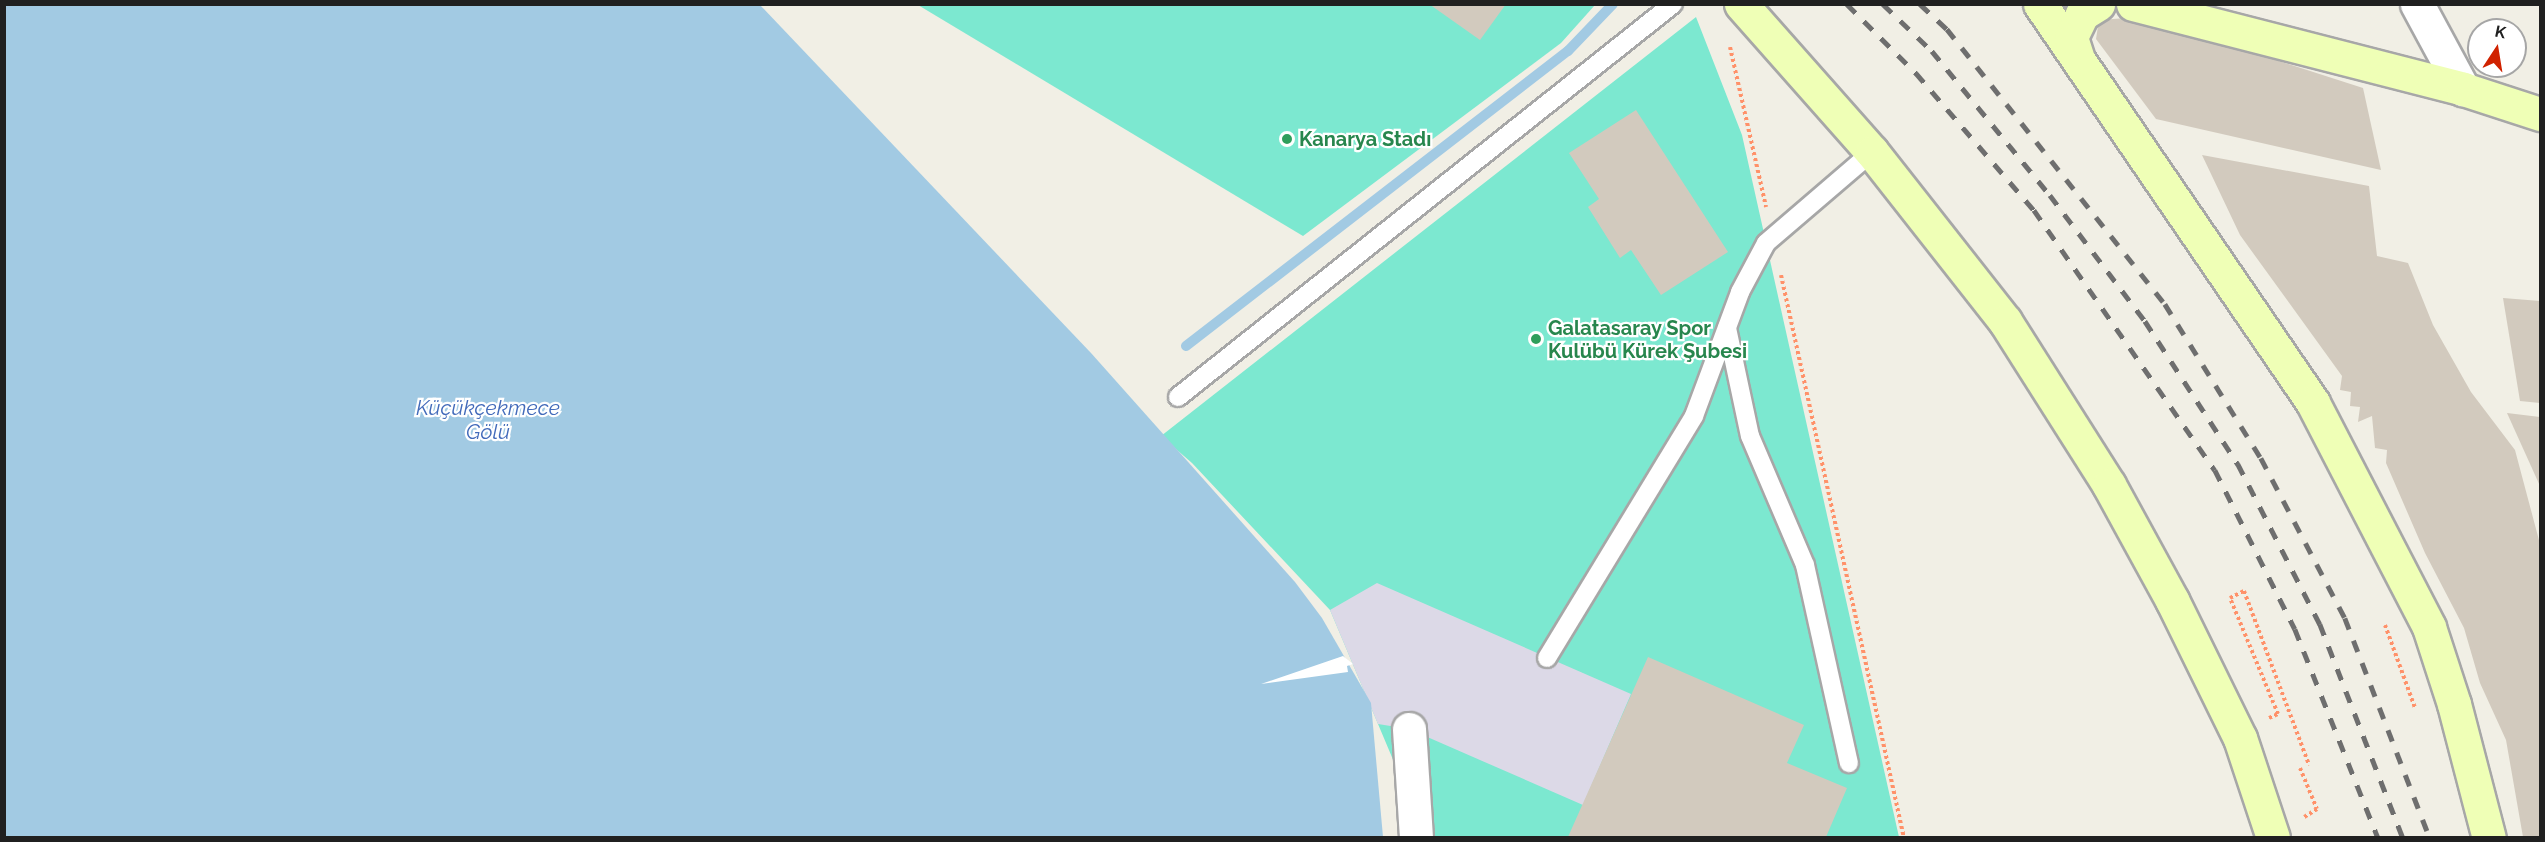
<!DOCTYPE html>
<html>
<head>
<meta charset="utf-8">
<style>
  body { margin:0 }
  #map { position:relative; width:2545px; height:842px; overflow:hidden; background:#f1efe5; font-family:Raleway,sans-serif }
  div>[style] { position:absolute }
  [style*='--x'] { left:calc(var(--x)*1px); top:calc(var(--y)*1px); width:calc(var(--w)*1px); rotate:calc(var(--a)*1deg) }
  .pitch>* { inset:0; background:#7ce8d0 }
  .plaza>* { inset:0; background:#dcd9e7 }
  .water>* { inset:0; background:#a2cae3 }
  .pier>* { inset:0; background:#fff }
  .stream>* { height:10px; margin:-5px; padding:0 5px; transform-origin:5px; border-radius:5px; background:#a2cae3 }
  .building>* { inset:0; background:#d2cabe }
  .path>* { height:4px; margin-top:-2px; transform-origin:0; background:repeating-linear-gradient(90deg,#ff9169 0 3px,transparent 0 6px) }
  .roads { filter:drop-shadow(2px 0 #a7a7a7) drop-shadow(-2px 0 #a7a7a7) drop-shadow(0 2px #a7a7a7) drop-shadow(0 -2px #a7a7a7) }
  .lane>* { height:18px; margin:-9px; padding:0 9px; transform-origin:9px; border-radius:9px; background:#fff }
  .street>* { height:33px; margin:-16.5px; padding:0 16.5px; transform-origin:16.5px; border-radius:16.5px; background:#fff }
  .secondary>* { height:33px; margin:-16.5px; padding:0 16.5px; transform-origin:16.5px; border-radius:16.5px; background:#efffb6 }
  .rail>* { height:4.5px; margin-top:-2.25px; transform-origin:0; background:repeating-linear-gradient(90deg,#6e6e6e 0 12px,transparent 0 24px) }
  .dots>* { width:16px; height:16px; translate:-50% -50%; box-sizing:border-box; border:3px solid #fff; border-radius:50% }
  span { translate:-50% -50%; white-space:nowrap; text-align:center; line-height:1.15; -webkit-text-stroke:4.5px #fff; paint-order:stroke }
  .leisure-label { font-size:20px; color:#27864d; font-weight:700 }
  .left { translate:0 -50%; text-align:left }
  .water-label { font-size:21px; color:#426aba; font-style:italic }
  .frame { position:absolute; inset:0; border:6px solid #202020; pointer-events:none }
  .north { position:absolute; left:2467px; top:18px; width:60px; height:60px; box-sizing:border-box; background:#fff; border:2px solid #a6a6a6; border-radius:50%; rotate:12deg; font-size:16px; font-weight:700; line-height:24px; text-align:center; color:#202020 }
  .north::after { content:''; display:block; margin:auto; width:21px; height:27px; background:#d02200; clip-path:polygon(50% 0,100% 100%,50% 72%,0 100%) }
</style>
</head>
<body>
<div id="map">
  <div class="pitch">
    <i style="clip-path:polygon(918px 5px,1595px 5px,1561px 43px,1303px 236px)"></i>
    <i style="clip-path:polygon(1696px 17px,1742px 135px,1899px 837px,1399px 837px,1394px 762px,1330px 610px,1192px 463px,1161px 436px)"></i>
  </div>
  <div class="plaza">
    <i style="clip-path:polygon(1377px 583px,1631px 694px,1583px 805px,1409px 729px,1378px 724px,1330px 610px)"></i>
  </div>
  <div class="water">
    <i style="clip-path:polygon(5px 4px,760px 5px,1091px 353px,1295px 582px,1322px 618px,1371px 703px,1383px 837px,5px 838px)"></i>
  </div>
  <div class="pier">
    <i style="clip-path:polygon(1343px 656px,1353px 664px,1347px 666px,1348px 672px,1261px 684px)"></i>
  </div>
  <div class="stream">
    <i style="--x:1186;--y:346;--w:483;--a:-37.7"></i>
    <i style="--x:1568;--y:51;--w:65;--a:-46.2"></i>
  </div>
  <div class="building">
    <i style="clip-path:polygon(1429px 4px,1506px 4px,1480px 40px)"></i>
    <i style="clip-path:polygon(2141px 17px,2363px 88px,2381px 170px,2156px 119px,2096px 39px,2099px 20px)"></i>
    <i style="clip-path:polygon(1636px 110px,1728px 252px,1661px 295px,1631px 250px,1620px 258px,1588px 207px,1599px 199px,1569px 153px)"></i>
    <i style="clip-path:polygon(2202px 155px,2369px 186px,2377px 256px,2408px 263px,2433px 325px,2471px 392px,2515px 450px,2540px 544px,2540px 837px,2523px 837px,2506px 740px,2480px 683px,2464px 628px,2425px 553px,2386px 463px,2387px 450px,2375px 448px,2372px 416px,2358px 422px,2360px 407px,2350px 406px,2351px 392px,2340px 390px,2342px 376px,2240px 235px)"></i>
    <i style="clip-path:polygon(2503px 298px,2540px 301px,2540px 403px,2520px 401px)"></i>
    <i style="clip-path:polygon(2507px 413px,2540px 417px,2540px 486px)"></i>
    <i style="clip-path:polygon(1648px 657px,1804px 725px,1787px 763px,1847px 788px,1826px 837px,1568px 837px)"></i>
  </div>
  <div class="path">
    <i style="--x:1730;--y:47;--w:164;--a:77.3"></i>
    <i style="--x:1781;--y:275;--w:576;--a:77.68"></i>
    <i style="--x:2385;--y:625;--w:88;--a:70.1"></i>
    <i style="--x:2269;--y:718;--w:10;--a:-24"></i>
    <i style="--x:2278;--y:714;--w:126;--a:-112.5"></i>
    <i style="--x:2230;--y:598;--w:16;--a:-27"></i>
    <i style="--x:2244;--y:591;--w:186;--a:69.5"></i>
    <i style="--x:2300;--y:768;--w:44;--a:67.5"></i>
    <i style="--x:2317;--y:809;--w:15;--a:148"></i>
  </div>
  <div class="roads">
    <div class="lane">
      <i style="--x:1727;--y:328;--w:110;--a:78"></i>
      <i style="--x:1750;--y:436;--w:140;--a:66.9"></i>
      <i style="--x:1805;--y:565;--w:203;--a:77.5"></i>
      <i style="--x:1178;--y:397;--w:632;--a:-38.45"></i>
      <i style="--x:1547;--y:658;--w:283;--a:-58.7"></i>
      <i style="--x:1694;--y:416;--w:132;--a:-69.6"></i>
      <i style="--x:1740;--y:292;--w:55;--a:-62"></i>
      <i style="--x:1766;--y:243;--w:140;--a:-40.6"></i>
    </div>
    <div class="street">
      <i style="--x:2417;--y:4;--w:97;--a:61.6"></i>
      <i style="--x:1409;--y:729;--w:109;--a:86.3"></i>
    </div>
    <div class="secondary">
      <i style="--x:1741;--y:4;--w:198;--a:48.5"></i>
      <i style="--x:1872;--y:152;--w:215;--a:51.8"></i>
      <i style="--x:2005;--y:321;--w:194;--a:57.6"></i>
      <i style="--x:2109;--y:485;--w:131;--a:61.3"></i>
      <i style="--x:2172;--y:600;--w:154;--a:63.8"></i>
      <i style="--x:2240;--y:738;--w:105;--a:71.7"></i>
      <i style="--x:2040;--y:4;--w:483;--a:55.6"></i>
      <i style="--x:2313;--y:403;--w:252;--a:62.6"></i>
      <i style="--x:2429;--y:627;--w:81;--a:72"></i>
      <i style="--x:2454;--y:704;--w:138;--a:75.4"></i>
      <i style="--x:2133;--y:4;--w:341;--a:14.4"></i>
      <i style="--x:2463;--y:89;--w:81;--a:18"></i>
      <i style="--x:2078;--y:59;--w:23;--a:-108"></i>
      <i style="--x:2071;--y:37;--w:25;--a:-64"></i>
      <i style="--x:2082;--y:14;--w:19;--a:-32"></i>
    </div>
  </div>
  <div class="rail">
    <i style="--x:1847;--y:4;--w:98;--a:45"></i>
    <i style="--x:1916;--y:73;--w:181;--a:49.3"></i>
    <i style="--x:2034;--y:210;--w:317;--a:55.2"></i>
    <i style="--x:2215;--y:470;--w:178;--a:63.3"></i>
    <i style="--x:2295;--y:629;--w:225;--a:68.3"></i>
    <i style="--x:1883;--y:4;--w:68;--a:43.8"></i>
    <i style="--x:1932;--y:51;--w:186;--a:50.7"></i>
    <i style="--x:2050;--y:195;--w:158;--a:53"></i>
    <i style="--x:2145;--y:321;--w:171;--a:57"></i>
    <i style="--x:2238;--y:464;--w:180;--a:62.9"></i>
    <i style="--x:2320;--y:624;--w:230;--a:68.8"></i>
    <i style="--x:1920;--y:4;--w:37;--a:43"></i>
    <i style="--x:1947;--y:29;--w:351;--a:51.6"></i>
    <i style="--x:2165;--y:304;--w:181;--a:58.1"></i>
    <i style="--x:2261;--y:458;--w:181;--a:62.3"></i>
    <i style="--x:2345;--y:618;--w:236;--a:68.9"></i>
  </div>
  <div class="dots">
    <i style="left:1287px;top:139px;background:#2e9e5b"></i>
    <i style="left:1536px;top:339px;background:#2e9e5b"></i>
  </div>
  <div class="leisure-label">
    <span class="left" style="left:1299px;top:139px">Kanarya Stadı</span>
    <span class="left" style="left:1548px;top:340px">Galatasaray Spor<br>Kulübü Kürek Şubesi</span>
  </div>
  <div class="water-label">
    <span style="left:488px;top:420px">Küçükçekmece<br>Gölü</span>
  </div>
  <div class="frame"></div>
  <div class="north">K</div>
</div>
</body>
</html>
